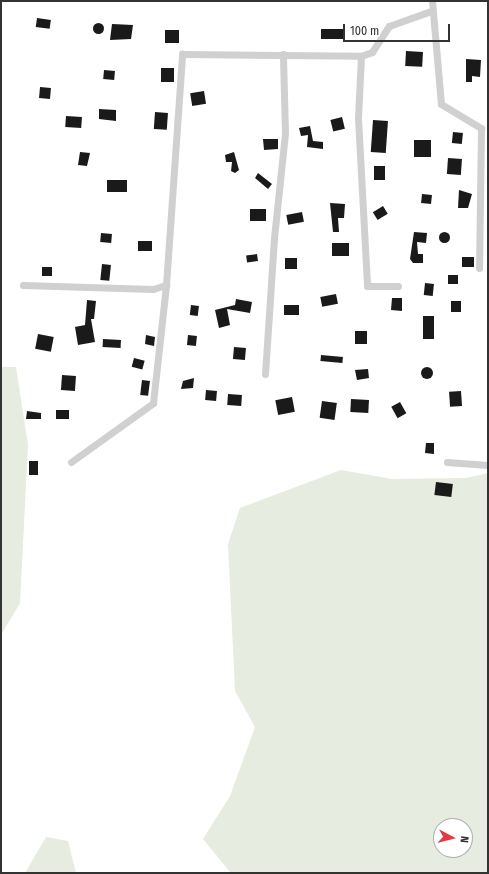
<!DOCTYPE html>
<html>
<head>
<meta charset="utf-8">
<style>
  body { margin:0 }
  #map { position:relative; width:489px; height:874px; overflow:hidden; background:#fff; font-family:"Fira Sans Condensed",sans-serif }
  div>[style] { position:absolute }
  [style*='--x'] { left:calc(var(--x)*1px); top:calc(var(--y)*1px); width:calc(var(--w)*1px); rotate:calc(var(--a)*1deg) }
  .green>* { inset:0; background:#e6ecdf }
  .building>* { inset:0; background:#1a1a1a; transform-origin:0 0 }
  .round { border-radius:50% }
  .minor>* { height:7px; margin:-3.5px; padding:0 3.5px; transform-origin:3.5px; border-radius:3.5px; background:#d0d0d0 }
  span { translate:-50% -50%; white-space:nowrap; text-align:center; line-height:1.15; -webkit-text-stroke:4px #fff; paint-order:stroke }
  .frame { position:absolute; inset:0; border:2px solid #333; pointer-events:none }
  .north { position:absolute; left:433px; top:818px; width:40px; height:40px; box-sizing:border-box; background:#fff; border:1px solid #adadad; border-radius:50%; rotate:97deg; font-size:11px; font-weight:700; line-height:16px; text-align:center; color:#333 }
  .north::after { content:''; display:block; margin:auto; width:14px; height:18px; background:#e63946; clip-path:polygon(50% 0,100% 100%,50% 72%,0 100%) }
  .scale { position:absolute; left:343px; top:24px; width:107px; height:18px; box-sizing:border-box; border:2px solid #333; border-top:0; padding-left:5px; font-size:12px; line-height:14px; white-space:nowrap; color:#333; -webkit-text-stroke:3px #fff; paint-order:stroke }
</style>
</head>
<body>
<div id="map">
  <div class="green">
    <i style="clip-path:polygon(1px 367px,16px 367px,28px 445px,20px 603px,1px 635px)"></i>
    <i style="clip-path:polygon(evenodd,341px 470px,392px 479px,466px 478px,488px 473px,488px 873px,231px 873px,203px 839px,230px 796px,255px 727px,235px 691px,228px 544px,240px 508px,341px 470px,441px 826px,465px 826px,465px 850px,441px 850px,441px 826px)"></i>
    <i style="clip-path:polygon(46px 837px,68px 841px,76px 873px,25px 873px)"></i>
  </div>
  <div class="building">
    <i style="left:37px;top:18px;width:14px;height:9px;rotate:8deg"></i>
    <i class="round" style="left:92.5px;top:22.5px;width:11px;height:11px"></i>
    <i style="clip-path:polygon(112px 24px,133px 25px,131px 39px,110px 40px)"></i>
    <i style="left:321px;top:29px;width:23px;height:10px"></i>
    <i style="left:179px;top:30px;width:13px;height:14px;rotate:90deg"></i>
    <i style="left:406px;top:51px;width:17px;height:15px;rotate:3deg"></i>
    <i style="clip-path:polygon(466px 59px,481px 60px,480px 77px,472px 76px,472px 82px,466px 82px)"></i>
    <i style="left:161px;top:68px;width:13px;height:14px"></i>
    <i style="left:104px;top:70px;width:11px;height:9px;rotate:5deg"></i>
    <i style="left:40px;top:87px;width:11px;height:11px;rotate:5deg"></i>
    <i style="left:204px;top:91px;width:13px;height:14px;rotate:81deg"></i>
    <i style="clip-path:polygon(99px 109px,116px 110px,116px 121px,99px 119px)"></i>
    <i style="left:155px;top:112px;width:13px;height:17px;rotate:4deg"></i>
    <i style="left:66px;top:116px;width:16px;height:11px;rotate:4deg"></i>
    <i style="left:342px;top:117px;width:12px;height:12px;rotate:76deg"></i>
    <i style="left:373px;top:120px;width:15px;height:32px;rotate:4deg"></i>
    <i style="clip-path:polygon(310px 126px,313px 141px,323px 142px,323px 149px,307px 147px,308px 135px,301px 136px,299px 128px)"></i>
    <i style="left:453px;top:132px;width:10px;height:11px;rotate:6deg"></i>
    <i style="clip-path:polygon(263px 139px,278px 139px,278px 149px,264px 150px)"></i>
    <i style="left:414px;top:140px;width:17px;height:17px"></i>
    <i style="clip-path:polygon(80px 152px,90px 153px,87px 166px,78px 165px)"></i>
    <i style="clip-path:polygon(234px 152px,239px 170px,235px 173px,231px 171px,232px 162px,226px 162px,225px 155px)"></i>
    <i style="left:448px;top:158px;width:14px;height:16px;rotate:4deg"></i>
    <i style="left:374px;top:166px;width:11px;height:14px"></i>
    <i style="clip-path:polygon(258px 173px,272px 184px,268px 189px,255px 178px)"></i>
    <i style="left:107px;top:180px;width:20px;height:12px"></i>
    <i style="clip-path:polygon(459px 190px,472px 194px,468px 208px,458px 208px)"></i>
    <i style="left:422px;top:194px;width:10px;height:9px;rotate:6deg"></i>
    <i style="clip-path:polygon(330px 203px,345px 204px,344px 218px,338px 218px,339px 232px,333px 232px)"></i>
    <i style="left:383px;top:206px;width:9px;height:12px;rotate:58deg"></i>
    <i style="left:250px;top:209px;width:16px;height:12px"></i>
    <i style="left:302px;top:212px;width:10px;height:16px;rotate:79deg"></i>
    <i class="round" style="left:438.5px;top:231.5px;width:11px;height:11px"></i>
    <i style="clip-path:polygon(414px 232px,427px 233px,426px 243px,417px 242px,418px 254px,423px 254px,423px 263px,413px 263px,410px 259px)"></i>
    <i style="left:101px;top:233px;width:11px;height:9px;rotate:5deg"></i>
    <i style="left:138px;top:241px;width:14px;height:10px"></i>
    <i style="left:332px;top:243px;width:17px;height:13px"></i>
    <i style="left:257px;top:254px;width:7px;height:11px;rotate:82deg"></i>
    <i style="left:462px;top:257px;width:12px;height:10px"></i>
    <i style="left:297px;top:258px;width:11px;height:12px;rotate:90deg"></i>
    <i style="left:102px;top:264px;width:9px;height:16px;rotate:6deg"></i>
    <i style="left:42px;top:267px;width:10px;height:9px"></i>
    <i style="left:448px;top:275px;width:10px;height:9px"></i>
    <i style="left:425px;top:283px;width:9px;height:12px;rotate:6deg"></i>
    <i style="left:336px;top:294px;width:10px;height:16px;rotate:79deg"></i>
    <i style="clip-path:polygon(392px 298px,402px 298px,402px 311px,391px 310px)"></i>
    <i style="clip-path:polygon(236px 299px,252px 302px,250px 313px,227px 309px,230px 325px,219px 328px,215px 310px,235px 305px)"></i>
    <i style="clip-path:polygon(87px 300px,96px 301px,94px 319px,91px 319px,95px 342px,78px 345px,75px 327px,85px 325px)"></i>
    <i style="left:451px;top:301px;width:10px;height:11px"></i>
    <i style="left:191px;top:305px;width:8px;height:10px;rotate:7deg"></i>
    <i style="left:299px;top:305px;width:10px;height:15px;rotate:90deg"></i>
    <i style="left:423px;top:316px;width:11px;height:23px"></i>
    <i style="left:355px;top:331px;width:12px;height:13px"></i>
    <i style="left:38px;top:334px;width:16px;height:15px;rotate:11deg"></i>
    <i style="clip-path:polygon(146px 335px,155px 337px,154px 346px,145px 344px)"></i>
    <i style="left:188px;top:335px;width:9px;height:10px;rotate:6deg"></i>
    <i style="left:103px;top:339px;width:18px;height:8px;rotate:3deg"></i>
    <i style="left:234px;top:347px;width:12px;height:12px;rotate:5deg"></i>
    <i style="left:321px;top:355px;width:22px;height:6px;rotate:5deg"></i>
    <i style="left:134px;top:358px;width:11px;height:9px;rotate:15deg"></i>
    <i class="round" style="left:421px;top:367px;width:12px;height:12px"></i>
    <i style="clip-path:polygon(368px 369px,369px 378px,357px 380px,355px 370px)"></i>
    <i style="left:62px;top:375px;width:14px;height:15px;rotate:4deg"></i>
    <i style="clip-path:polygon(194px 378px,193px 388px,181px 389px,183px 381px)"></i>
    <i style="left:142px;top:380px;width:8px;height:15px;rotate:7deg"></i>
    <i style="left:206px;top:390px;width:11px;height:10px;rotate:5deg"></i>
    <i style="left:461px;top:391px;width:15px;height:12px;rotate:86deg"></i>
    <i style="left:228px;top:394px;width:14px;height:11px;rotate:4deg"></i>
    <i style="left:292px;top:397px;width:15px;height:17px;rotate:79deg"></i>
    <i style="left:351px;top:399px;width:18px;height:13px;rotate:3deg"></i>
    <i style="left:322px;top:401px;width:15px;height:17px;rotate:8deg"></i>
    <i style="left:400px;top:402px;width:13px;height:10px;rotate:61deg"></i>
    <i style="left:56px;top:410px;width:13px;height:9px"></i>
    <i style="clip-path:polygon(27px 411px,41px 413px,41px 419px,26px 419px)"></i>
    <i style="clip-path:polygon(426px 443px,434px 443px,434px 454px,425px 453px)"></i>
    <i style="left:29px;top:461px;width:9px;height:14px"></i>
    <i style="left:436px;top:482px;width:17px;height:13px;rotate:7deg"></i>
  </div>
  <div class="minor">
    <i style="--x:432;--y:1;--w:103;--a:85"></i>
    <i style="--x:441;--y:104;--w:47;--a:31"></i>
    <i style="--x:481;--y:128;--w:140;--a:90.8"></i>
    <i style="--x:361;--y:56;--w:62;--a:92.8"></i>
    <i style="--x:358;--y:118;--w:168;--a:86.9"></i>
    <i style="--x:367;--y:286;--w:31;--a:0"></i>
    <i style="--x:23;--y:285;--w:130;--a:1.8"></i>
    <i style="--x:153;--y:289;--w:14;--a:-17"></i>
    <i style="--x:166;--y:285;--w:232;--a:-86"></i>
    <i style="--x:182;--y:54;--w:179;--a:0.6"></i>
    <i style="--x:361;--y:56;--w:12;--a:-20"></i>
    <i style="--x:372;--y:52;--w:31;--a:-57"></i>
    <i style="--x:389;--y:26;--w:45;--a:-19.7"></i>
    <i style="--x:265;--y:374;--w:136;--a:-86.2"></i>
    <i style="--x:274;--y:238;--w:106;--a:-84"></i>
    <i style="--x:285;--y:133;--w:79;--a:-91.5"></i>
    <i style="--x:71;--y:462;--w:101;--a:-35.7"></i>
    <i style="--x:153;--y:403;--w:119;--a:-83.7"></i>
    <i style="--x:447;--y:462;--w:41;--a:4.2"></i>
  </div>
  <div class="frame"></div>
  <div class="north">N</div>
  <div class="scale">100 m</div>
</div>
</body>
</html>
